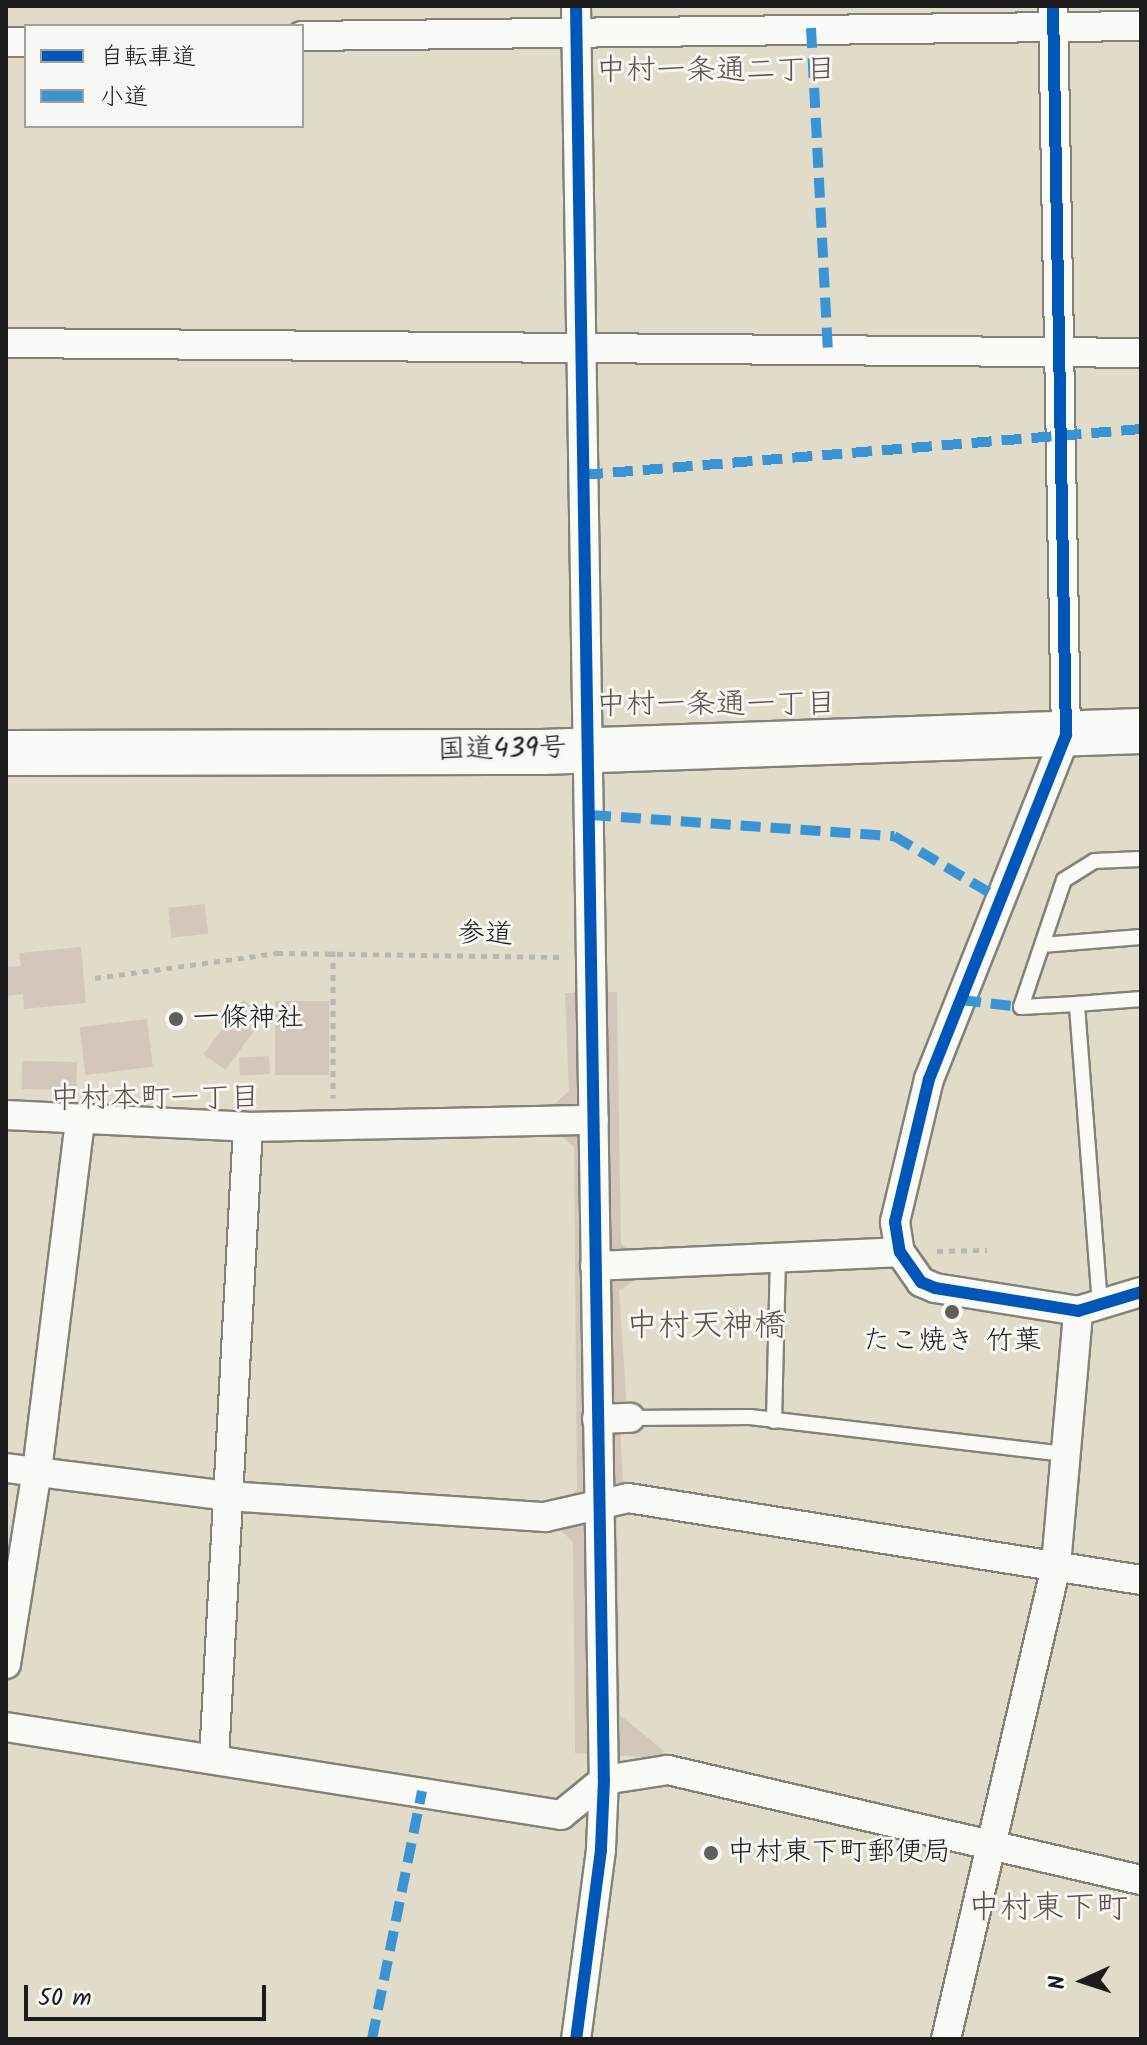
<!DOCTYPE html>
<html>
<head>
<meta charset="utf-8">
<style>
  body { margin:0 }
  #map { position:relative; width:1147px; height:2045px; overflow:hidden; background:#e0dcc9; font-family:Kalam,"Klee One",sans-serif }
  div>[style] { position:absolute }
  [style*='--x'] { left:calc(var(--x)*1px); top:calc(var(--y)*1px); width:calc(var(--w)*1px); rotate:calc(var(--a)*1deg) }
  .building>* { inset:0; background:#d3c7bc; transform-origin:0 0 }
  .path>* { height:5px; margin-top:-2.5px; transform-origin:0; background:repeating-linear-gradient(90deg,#b7b7b3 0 6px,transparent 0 12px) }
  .roads { filter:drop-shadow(2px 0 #848278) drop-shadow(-2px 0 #848278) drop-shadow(0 2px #848278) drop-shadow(0 -2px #848278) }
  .service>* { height:14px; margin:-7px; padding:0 7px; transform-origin:7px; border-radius:7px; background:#fafaf7 }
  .minor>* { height:28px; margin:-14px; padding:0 14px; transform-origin:14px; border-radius:14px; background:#fafaf7 }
  .trunk>* { height:44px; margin:-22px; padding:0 22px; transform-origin:22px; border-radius:22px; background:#fafaf7 }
  .quiet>* { height:10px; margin-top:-5px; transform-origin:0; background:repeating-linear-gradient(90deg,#3a94d4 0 20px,transparent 0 30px) }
  .cycleway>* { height:12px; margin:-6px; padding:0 6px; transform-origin:6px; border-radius:6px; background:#0057b8 }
  .dots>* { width:22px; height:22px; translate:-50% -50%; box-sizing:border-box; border:4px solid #f6f6f2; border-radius:50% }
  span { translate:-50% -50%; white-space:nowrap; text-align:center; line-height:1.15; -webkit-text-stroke:6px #f6f6f2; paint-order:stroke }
  .street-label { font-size:28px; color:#1c1c1c }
  .poi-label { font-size:28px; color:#1c1c1c }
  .left { translate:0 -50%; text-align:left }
  .neighbourhood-label { font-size:30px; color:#634e4a }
  .quarter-label { font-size:32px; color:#634e4a }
  .frame { position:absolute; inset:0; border:8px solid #1c1c1c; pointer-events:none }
  .legend { position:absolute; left:24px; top:24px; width:280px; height:104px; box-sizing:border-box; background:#f6f6f2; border:2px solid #9f9f9c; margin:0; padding:10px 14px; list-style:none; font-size:24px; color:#1c1c1c }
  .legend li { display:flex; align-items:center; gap:16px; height:40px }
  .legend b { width:40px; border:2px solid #9f9f9c }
  .north { position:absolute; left:1043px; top:1941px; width:80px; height:80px; -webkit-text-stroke:6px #f6f6f2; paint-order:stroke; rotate:267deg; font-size:22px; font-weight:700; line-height:32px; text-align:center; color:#1c1c1c }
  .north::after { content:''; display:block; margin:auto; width:28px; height:36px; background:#1c1c1c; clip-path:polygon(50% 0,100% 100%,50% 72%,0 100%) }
  .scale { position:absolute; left:24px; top:1985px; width:242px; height:36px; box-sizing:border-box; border:4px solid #1c1c1c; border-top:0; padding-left:10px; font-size:24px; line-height:28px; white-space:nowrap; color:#1c1c1c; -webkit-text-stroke:6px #f6f6f2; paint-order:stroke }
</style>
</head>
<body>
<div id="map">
  <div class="building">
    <i style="left:205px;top:904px;width:30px;height:37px;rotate:84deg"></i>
    <i style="clip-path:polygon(81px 947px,86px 1003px,24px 1009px,23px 994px,6px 996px,6px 967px,21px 966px,19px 953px)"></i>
    <i style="clip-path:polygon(617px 992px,621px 1244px,634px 1254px,648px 1253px,649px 1279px,635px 1280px,619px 1291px,628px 1424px,620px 1425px,623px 1484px,628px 1485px,617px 1509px,620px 1715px,664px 1751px,661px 1758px,575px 1753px,573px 1542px,559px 1529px,542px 1527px,577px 1489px,574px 1147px,556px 1132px,546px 1111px,569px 1091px,565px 993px)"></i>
    <i style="left:243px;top:1000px;width:27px;height:67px;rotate:36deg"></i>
    <i style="left:275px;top:1001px;width:54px;height:74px"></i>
    <i style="left:147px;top:1019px;width:48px;height:68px;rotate:83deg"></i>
    <i style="left:269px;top:1056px;width:18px;height:30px;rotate:87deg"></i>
    <i style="left:22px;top:1061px;width:55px;height:28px;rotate:1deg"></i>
    <i style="left:942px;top:1306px;width:21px;height:10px;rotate:5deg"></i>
  </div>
  <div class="path">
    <i style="--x:333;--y:951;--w:147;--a:90"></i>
    <i style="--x:95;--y:978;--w:184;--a:-7.8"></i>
    <i style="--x:277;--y:953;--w:285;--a:0.8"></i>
    <i style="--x:937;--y:1251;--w:50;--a:-1.1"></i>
  </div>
  <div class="roads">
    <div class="service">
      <i style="--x:1042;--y:945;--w:99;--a:-4.6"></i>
      <i style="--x:1077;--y:1004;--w:56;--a:176.9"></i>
      <i style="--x:1021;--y:1007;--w:134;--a:-71.3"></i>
      <i style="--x:1064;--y:880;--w:36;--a:-32"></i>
      <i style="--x:1094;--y:861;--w:47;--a:-2.4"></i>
      <i style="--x:1100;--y:1305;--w:302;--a:-94.4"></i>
      <i style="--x:1077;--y:1004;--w:64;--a:-4.5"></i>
      <i style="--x:630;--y:1418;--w:120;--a:-0.5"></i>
      <i style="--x:750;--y:1417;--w:319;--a:6.7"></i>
      <i style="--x:774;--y:1421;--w:163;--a:-88.6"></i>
    </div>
    <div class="minor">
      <i style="--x:576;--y:6;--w:1774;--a:89.1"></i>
      <i style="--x:604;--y:1780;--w:70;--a:92.5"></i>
      <i style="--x:601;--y:1850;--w:191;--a:97.5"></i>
      <i style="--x:1053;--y:6;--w:729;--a:88.98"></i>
      <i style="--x:1066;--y:735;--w:370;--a:111.7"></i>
      <i style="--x:929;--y:1079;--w:147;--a:103.4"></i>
      <i style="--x:895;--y:1222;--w:30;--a:81"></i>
      <i style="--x:900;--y:1252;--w:37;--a:55"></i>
      <i style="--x:921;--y:1282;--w:15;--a:23"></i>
      <i style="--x:935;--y:1288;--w:145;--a:9.1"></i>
      <i style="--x:1078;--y:1311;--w:66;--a:-16.8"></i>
      <i style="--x:302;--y:36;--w:839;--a:-0.68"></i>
      <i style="--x:6;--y:42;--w:20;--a:0"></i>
      <i style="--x:6;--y:343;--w:1135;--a:0.5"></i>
      <i style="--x:6;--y:1115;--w:242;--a:2.8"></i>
      <i style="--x:248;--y:1127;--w:346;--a:-1.2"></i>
      <i style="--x:595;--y:1266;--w:305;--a:-2.6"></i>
      <i style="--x:597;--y:1419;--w:33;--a:-2"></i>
      <i style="--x:6;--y:1468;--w:223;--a:7.2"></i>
      <i style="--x:227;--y:1496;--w:319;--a:3.8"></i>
      <i style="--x:545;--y:1517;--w:85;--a:-12.9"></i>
      <i style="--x:628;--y:1498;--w:520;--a:9.08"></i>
      <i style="--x:6;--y:1664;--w:195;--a:-80.9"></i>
      <i style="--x:37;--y:1471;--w:353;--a:-83"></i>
      <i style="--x:6;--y:1727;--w:562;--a:9.01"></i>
      <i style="--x:561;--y:1815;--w:55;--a:-39.1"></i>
      <i style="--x:604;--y:1780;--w:65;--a:-8.9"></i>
      <i style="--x:668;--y:1770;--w:486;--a:13.1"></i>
      <i style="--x:214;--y:1759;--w:633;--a:-86.92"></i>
      <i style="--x:946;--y:2039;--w:487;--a:-76.9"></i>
      <i style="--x:1056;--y:1565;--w:255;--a:-85"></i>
    </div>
    <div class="trunk">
      <i style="--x:6;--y:753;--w:536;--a:-0.11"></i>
      <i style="--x:542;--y:752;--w:599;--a:-2.01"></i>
    </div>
  </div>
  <div class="quiet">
    <i style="--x:811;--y:28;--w:321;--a:87"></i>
    <i style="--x:583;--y:475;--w:560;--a:-4.71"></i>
    <i style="--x:591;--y:815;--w:304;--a:4"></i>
    <i style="--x:894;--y:836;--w:126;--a:30.7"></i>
    <i style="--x:961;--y:1000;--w:60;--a:6.7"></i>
    <i style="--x:372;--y:2039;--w:253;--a:-78.6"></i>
  </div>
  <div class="cycleway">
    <i style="--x:576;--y:6;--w:1774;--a:89.1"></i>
    <i style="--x:604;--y:1780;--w:70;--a:92.5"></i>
    <i style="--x:601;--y:1850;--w:191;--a:97.5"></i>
    <i style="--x:1053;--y:6;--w:729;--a:88.98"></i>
    <i style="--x:1066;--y:735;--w:370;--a:111.7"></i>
    <i style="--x:929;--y:1079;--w:147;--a:103.4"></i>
    <i style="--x:895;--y:1222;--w:30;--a:81"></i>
    <i style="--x:900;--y:1252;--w:37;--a:55"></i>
    <i style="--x:921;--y:1282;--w:15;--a:23"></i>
    <i style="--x:935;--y:1288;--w:145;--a:9.1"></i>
    <i style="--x:1078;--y:1311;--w:66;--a:-16.8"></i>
  </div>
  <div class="dots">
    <i style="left:176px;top:1019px;background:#615f59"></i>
    <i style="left:952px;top:1312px;background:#615f59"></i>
    <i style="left:711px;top:1853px;background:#615f59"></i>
  </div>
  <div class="street-label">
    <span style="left:502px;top:750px;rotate:-1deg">国道439号</span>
    <span style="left:485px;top:935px;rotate:2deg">参道</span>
  </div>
  <div class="poi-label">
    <span class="left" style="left:192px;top:1019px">一條神社</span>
    <span style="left:952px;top:1342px">たこ焼き 竹葉</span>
    <span class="left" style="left:727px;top:1853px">中村東下町郵便局</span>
  </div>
  <div class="neighbourhood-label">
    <span style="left:716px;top:71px">中村一条通二丁目</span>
    <span style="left:716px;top:705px">中村一条通一丁目</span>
    <span style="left:155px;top:1099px">中村本町一丁目</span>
  </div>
  <div class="quarter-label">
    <span style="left:706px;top:1327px">中村天神橋</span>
    <span style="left:1048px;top:1909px">中村東下町</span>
  </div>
  <div class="frame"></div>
  <ul class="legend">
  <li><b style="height:10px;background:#0057b8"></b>自転車道</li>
  <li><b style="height:10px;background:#3a94d4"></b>小道</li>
  </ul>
  <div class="north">N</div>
  <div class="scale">50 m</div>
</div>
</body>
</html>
